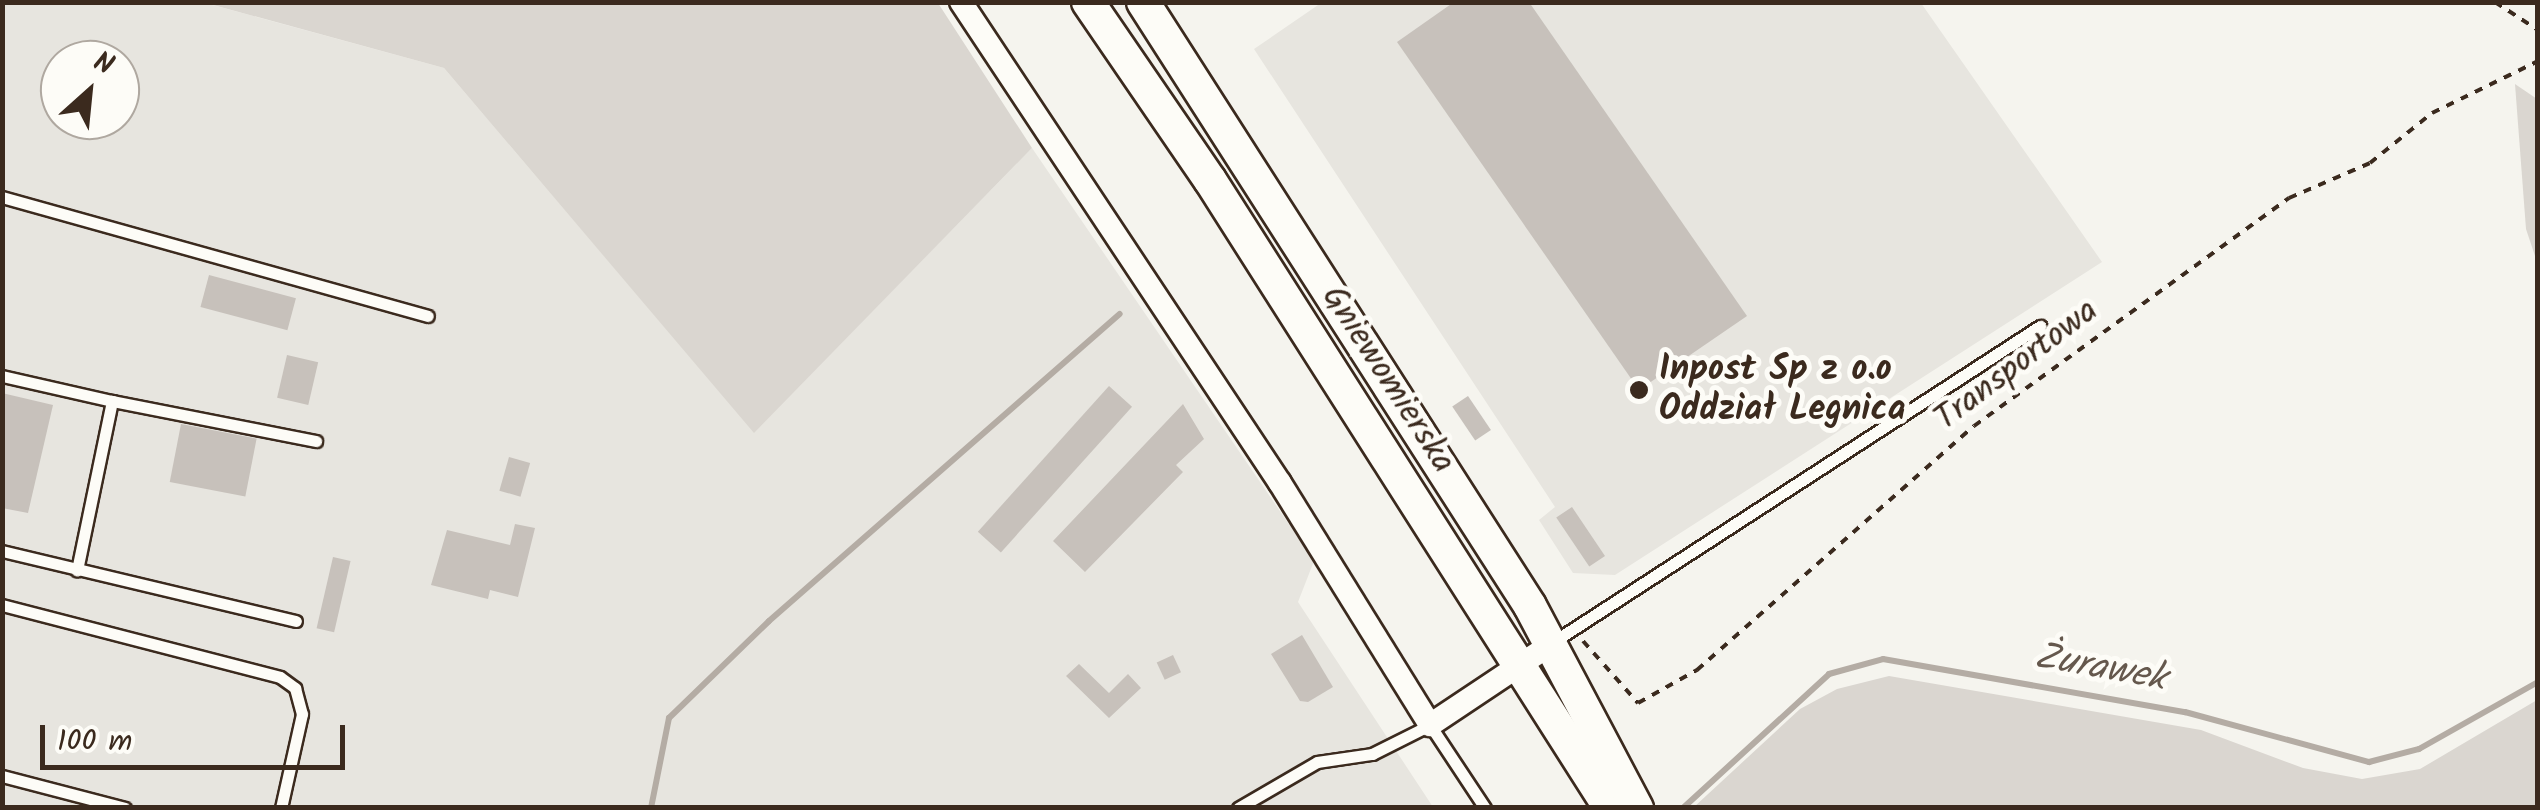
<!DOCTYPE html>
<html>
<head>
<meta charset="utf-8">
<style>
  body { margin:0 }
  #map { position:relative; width:2540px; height:810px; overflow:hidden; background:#f5f4ee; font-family:Kalam,sans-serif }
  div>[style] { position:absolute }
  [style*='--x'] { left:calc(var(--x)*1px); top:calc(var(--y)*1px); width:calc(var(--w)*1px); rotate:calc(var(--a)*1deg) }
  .built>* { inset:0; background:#e7e5df }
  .green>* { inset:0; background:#dad6d0 }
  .stream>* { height:6px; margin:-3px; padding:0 3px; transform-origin:3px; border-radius:3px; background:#b4aca4 }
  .building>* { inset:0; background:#c7c1bb; transform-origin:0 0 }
  .path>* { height:4px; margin-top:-2px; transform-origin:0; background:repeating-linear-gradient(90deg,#3b2a1e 0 8px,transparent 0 16px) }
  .roads { filter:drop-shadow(2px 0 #3b2a1e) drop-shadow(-2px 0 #3b2a1e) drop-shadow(0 2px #3b2a1e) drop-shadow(0 -2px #3b2a1e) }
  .lane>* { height:11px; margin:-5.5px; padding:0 5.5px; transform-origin:5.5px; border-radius:5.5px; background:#fdfcf7 }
  .street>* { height:22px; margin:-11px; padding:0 11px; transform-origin:11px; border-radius:11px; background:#fdfcf7 }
  .secondary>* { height:32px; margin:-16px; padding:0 16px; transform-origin:16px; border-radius:16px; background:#fdfcf7 }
  .dots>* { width:28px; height:28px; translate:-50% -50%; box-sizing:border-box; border:5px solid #fdfcf7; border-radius:50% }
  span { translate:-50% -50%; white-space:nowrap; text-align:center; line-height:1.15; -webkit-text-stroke:10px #fdfcf7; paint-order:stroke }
  .street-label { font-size:35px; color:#3b2a1e }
  .poi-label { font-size:35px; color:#3b2a1e; font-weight:700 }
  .left { translate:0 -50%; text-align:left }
  .water-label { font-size:38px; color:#65584d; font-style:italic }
  .frame { position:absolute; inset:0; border:5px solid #3b2a1e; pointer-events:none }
  .north { position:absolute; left:40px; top:40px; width:100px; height:100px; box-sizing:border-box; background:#fdfcf7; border:2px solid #afa8a0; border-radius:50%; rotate:27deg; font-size:28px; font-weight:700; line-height:40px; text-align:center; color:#3b2a1e }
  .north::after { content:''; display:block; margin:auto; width:35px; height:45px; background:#3b2a1e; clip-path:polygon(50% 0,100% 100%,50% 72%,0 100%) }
  .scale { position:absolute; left:40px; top:725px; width:305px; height:45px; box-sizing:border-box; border:5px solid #3b2a1e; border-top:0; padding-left:12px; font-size:30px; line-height:35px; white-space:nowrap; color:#3b2a1e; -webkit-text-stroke:8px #fdfcf7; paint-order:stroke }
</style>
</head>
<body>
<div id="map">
  <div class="built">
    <i style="clip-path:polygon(evenodd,2px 3px,205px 3px,444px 68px,754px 432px,1032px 148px,1314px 561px,1298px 602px,1433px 807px,3px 807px,2px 3px,60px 60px,120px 60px,120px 120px,60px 120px,60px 60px)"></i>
    <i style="clip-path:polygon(1321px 3px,1921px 3px,2102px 262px,1615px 575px,1573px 573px,1539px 520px,1555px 507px,1254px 49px)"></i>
  </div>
  <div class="green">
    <i style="clip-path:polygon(206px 3px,938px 3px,1032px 148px,754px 433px,444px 68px)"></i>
    <i style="clip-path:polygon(2515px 84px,2537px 99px,2537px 262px,2526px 229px)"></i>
    <i style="clip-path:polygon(1889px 676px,2201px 730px,2303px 768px,2362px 779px,2420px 769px,2537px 700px,2537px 807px,1694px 807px,1800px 709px,1837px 689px)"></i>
  </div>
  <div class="stream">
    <i style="--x:651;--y:808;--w:92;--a:-78.7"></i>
    <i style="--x:669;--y:718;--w:139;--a:-44.1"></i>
    <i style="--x:769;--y:621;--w:466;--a:-41.2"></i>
    <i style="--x:1683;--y:808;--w:198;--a:-42.5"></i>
    <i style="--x:1829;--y:674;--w:56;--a:-15.5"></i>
    <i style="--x:1883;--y:659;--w:307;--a:10"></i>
    <i style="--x:2185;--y:712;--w:191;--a:15.2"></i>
    <i style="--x:2369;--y:762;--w:52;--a:-14.6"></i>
    <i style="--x:2419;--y:749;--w:137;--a:-29.4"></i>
  </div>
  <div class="building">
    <i style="clip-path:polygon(1454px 2px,1529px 2px,1747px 316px,1639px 390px,1397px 42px)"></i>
    <i style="left:209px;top:275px;width:90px;height:33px;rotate:15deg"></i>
    <i style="left:287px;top:355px;width:32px;height:44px;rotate:13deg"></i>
    <i style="left:1109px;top:386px;width:31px;height:196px;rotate:42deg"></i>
    <i style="clip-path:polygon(2px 393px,53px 405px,28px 513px,2px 508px)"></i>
    <i style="left:1468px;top:396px;width:41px;height:19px;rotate:56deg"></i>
    <i style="clip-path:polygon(1183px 404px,1204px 439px,1176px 465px,1183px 472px,1085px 572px,1053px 541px)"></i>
    <i style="left:181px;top:424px;width:77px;height:59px;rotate:11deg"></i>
    <i style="left:509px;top:457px;width:22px;height:35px;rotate:16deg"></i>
    <i style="left:1572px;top:507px;width:59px;height:19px;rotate:56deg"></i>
    <i style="clip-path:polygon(515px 524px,535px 528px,518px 597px,490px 590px,488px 599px,431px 585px,447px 530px,510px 545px)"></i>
    <i style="left:333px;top:557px;width:18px;height:73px;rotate:13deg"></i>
    <i style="clip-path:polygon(1302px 635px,1333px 687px,1308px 702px,1300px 701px,1271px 654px)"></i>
    <i style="left:1173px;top:655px;width:19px;height:18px;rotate:65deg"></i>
    <i style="clip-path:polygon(1079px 664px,1109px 693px,1128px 674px,1141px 688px,1109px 718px,1066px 676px)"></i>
  </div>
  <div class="path">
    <i style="--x:2495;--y:2;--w:51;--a:33.1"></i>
    <i style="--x:1583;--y:641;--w:83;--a:48.4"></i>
    <i style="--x:1638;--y:703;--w:68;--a:-29.2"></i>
    <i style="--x:1697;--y:670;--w:369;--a:-41.4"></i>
    <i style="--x:1974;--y:426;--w:389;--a:-35.9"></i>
    <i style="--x:2289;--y:198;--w:88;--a:-23.4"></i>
    <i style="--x:2370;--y:163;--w:80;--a:-38.9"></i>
    <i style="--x:2432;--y:113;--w:118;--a:-26.1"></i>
  </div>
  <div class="roads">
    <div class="lane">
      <i style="--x:2;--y:197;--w:442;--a:15.6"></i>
      <i style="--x:2;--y:376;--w:113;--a:12.8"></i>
      <i style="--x:112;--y:401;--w:173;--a:101.7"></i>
      <i style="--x:112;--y:401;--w:208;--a:11.1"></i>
      <i style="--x:2;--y:551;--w:302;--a:13.4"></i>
      <i style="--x:2;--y:605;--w:287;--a:14.5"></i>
      <i style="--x:280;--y:677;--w:19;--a:36"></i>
      <i style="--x:295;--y:688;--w:27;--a:75"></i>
      <i style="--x:302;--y:714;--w:96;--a:102.6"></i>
      <i style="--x:1553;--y:642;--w:581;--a:-32.98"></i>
      <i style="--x:2;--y:776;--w:127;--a:14.6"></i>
      <i style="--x:1238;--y:808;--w:91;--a:-30.2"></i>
      <i style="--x:1317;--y:762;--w:56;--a:-8.3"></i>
      <i style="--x:1372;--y:754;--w:65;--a:-26.6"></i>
      <i style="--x:1430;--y:725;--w:100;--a:56.5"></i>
    </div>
    <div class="street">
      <i style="--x:961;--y:2;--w:577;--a:56.45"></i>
      <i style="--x:1280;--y:483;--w:285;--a:58.2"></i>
      <i style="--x:1430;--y:725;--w:148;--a:-33.7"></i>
    </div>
    <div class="secondary">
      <i style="--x:1088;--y:2;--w:216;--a:55.6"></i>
      <i style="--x:1210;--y:180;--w:745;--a:57.51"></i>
      <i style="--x:1143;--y:2;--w:717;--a:57.35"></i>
      <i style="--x:1530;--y:606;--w:229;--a:62.1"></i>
    </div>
  </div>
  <div class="dots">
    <i style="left:1639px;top:390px;background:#3b2a1e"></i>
  </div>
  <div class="street-label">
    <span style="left:2017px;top:366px;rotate:-37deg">Transportowa</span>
    <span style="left:1387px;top:380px;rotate:57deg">Gniewomierska</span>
  </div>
  <div class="poi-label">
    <span class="left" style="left:1659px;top:390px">Inpost Sp z o.o<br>Oddział Legnica</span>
  </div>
  <div class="water-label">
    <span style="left:2100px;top:669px;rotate:10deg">Żurawek</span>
  </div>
  <div class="frame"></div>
  <div class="north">N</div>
  <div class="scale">100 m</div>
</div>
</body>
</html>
